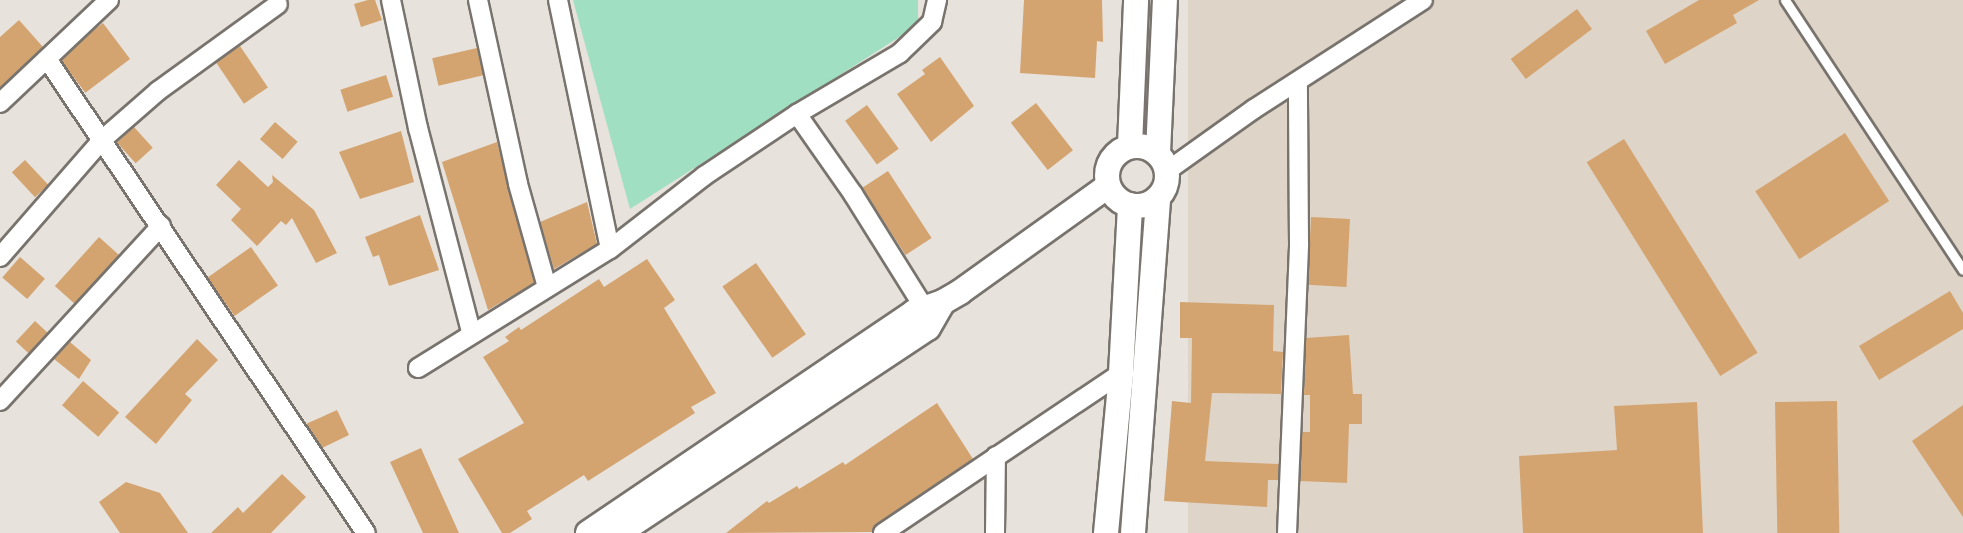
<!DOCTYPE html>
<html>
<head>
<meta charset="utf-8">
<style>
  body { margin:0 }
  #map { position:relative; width:1963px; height:533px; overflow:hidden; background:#e8e2dc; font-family:"Playfair Display",serif }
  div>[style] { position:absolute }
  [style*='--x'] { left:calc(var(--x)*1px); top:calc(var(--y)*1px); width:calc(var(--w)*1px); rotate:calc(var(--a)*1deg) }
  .built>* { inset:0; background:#dfd4c8; transform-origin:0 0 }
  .green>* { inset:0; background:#a0dfc1 }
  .building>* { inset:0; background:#d4a470; transform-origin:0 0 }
  .roads { filter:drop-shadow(2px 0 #78736d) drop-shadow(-2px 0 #78736d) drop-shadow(0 2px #78736d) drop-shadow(0 -2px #78736d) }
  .lane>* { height:9px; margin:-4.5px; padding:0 4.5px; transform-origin:4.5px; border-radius:4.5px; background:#fff }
  .street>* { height:18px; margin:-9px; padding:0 9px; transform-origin:9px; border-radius:9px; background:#fff }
  .secondary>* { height:24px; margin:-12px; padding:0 12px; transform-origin:12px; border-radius:12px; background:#fff }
  .secondary>.ring { margin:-12px; padding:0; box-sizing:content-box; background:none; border:24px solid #fff; border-radius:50% }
  span { translate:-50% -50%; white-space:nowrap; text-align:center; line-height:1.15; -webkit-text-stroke:6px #fff; paint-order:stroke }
</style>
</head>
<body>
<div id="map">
  <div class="built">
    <i style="left:1188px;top:0;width:775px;height:534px"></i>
  </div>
  <div class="green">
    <i style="clip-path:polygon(573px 0,918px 0,918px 25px,630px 209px)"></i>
  </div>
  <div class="building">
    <i style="clip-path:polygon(368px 0,375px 0,382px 20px,361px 27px,354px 4px)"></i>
    <i style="clip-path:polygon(1024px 0,1102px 0,1103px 42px,1097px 41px,1095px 78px,1020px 73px)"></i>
    <i style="clip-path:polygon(1699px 0,1759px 0,1733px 15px,1737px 23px,1665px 64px,1646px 31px)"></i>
    <i style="left:1577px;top:9px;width:25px;height:83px;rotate:53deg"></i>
    <i style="clip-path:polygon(19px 20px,43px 47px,0 88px,0 37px)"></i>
    <i style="left:103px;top:23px;width:45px;height:56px;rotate:53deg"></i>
    <i style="left:240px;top:46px;width:50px;height:29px;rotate:56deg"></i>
    <i style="left:477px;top:48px;width:28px;height:46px;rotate:77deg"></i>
    <i style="clip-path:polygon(940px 57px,974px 106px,931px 142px,897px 94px,925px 74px,922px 70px)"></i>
    <i style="left:386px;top:75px;width:23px;height:48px;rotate:72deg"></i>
    <i style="left:1036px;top:103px;width:60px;height:32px;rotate:52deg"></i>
    <i style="left:867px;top:105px;width:54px;height:27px;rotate:54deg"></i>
    <i style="left:275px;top:122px;width:30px;height:23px;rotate:41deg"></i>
    <i style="left:134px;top:127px;width:28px;height:23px;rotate:48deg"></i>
    <i style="clip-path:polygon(401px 131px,414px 182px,360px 199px,339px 152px)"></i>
    <i style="left:1845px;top:133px;width:81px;height:107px;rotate:57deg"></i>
    <i style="left:1624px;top:139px;width:252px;height:44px;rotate:58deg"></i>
    <i style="clip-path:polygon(497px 142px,534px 283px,488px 310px,442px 162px)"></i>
    <i style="left:25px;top:160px;width:34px;height:18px;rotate:47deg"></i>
    <i style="clip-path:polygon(239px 160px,268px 187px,273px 182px,272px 175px,314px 210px,337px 253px,316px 263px,292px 218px,286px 225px,281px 221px,257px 246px,231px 220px,241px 209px,216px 185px)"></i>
    <i style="left:888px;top:171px;width:80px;height:31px;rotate:57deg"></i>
    <i style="clip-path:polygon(587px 202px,597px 244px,554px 269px,540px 222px)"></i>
    <i style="clip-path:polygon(420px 215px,439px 270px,389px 286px,379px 255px,373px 257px,365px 237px)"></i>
    <i style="left:1350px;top:219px;width:68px;height:39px;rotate:93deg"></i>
    <i style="left:99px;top:237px;width:27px;height:66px;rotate:42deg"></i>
    <i style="left:251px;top:247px;width:47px;height:53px;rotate:55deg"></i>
    <i style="left:20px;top:257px;width:33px;height:27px;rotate:41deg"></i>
    <i style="clip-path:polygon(647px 259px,675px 300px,664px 308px,716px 393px,691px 407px,695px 413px,588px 481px,584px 475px,527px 511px,532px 519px,510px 533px,502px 533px,458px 459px,524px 423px,483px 357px,509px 341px,505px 337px,519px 327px,521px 330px,599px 279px,604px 287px)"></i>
    <i style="left:756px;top:263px;width:87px;height:41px;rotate:55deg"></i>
    <i style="clip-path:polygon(1950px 291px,1963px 313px,1963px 329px,1879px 380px,1859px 346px)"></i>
    <i style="clip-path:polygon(1180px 302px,1274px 305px,1273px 351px,1283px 352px,1281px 394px,1212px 393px,1205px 461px,1279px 464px,1278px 480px,1268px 480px,1267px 507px,1164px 501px,1172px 401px,1191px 403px,1192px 338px,1180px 338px)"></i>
    <i style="left:35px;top:321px;width:18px;height:28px;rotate:43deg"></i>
    <i style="clip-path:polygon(1349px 335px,1353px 394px,1362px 394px,1362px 424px,1349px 424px,1347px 483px,1300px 481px,1302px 432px,1310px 432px,1310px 395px,1304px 395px,1306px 338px)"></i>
    <i style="clip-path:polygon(197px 339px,218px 360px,185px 394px,192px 400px,156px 444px,125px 417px)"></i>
    <i style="clip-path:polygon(70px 342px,91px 360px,79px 379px,54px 359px)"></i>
    <i style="left:83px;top:381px;width:48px;height:32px;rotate:41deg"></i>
    <i style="left:1837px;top:401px;width:132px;height:62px;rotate:89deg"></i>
    <i style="clip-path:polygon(1697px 402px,1703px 533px,1523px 533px,1519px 456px,1617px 450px,1614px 406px)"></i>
    <i style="clip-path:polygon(937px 403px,973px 459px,877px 524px,872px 532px,726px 533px,767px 501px,769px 503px,797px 486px,799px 489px,843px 462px,845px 465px)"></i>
    <i style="clip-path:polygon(1963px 405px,1963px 517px,1912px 441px)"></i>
    <i style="clip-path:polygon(337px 410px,349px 435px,322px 448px,306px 424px)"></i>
    <i style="clip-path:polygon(421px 448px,436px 482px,459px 533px,423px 533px,390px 462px)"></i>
    <i style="clip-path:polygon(282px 474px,306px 497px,271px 533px,211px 533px,238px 507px,243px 513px)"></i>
    <i style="clip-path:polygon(126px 482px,160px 493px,188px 533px,120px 533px,99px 502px)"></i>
  </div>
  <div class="roads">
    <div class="lane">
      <i style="--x:1785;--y:0;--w:323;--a:56.6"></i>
    </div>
    <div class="street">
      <i style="--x:391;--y:0;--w:131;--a:78.1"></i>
      <i style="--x:418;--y:128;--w:211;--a:75.4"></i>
      <i style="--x:478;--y:0;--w:188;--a:77.7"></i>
      <i style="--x:518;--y:184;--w:107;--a:74.3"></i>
      <i style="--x:558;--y:0;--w:254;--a:78.2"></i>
      <i style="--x:47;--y:59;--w:571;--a:56.06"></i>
      <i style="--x:0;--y:103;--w:150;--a:-43.4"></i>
      <i style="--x:797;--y:114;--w:98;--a:55"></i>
      <i style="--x:853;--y:194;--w:147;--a:58"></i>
      <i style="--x:1167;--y:171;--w:107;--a:-35.5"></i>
      <i style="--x:1254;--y:109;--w:201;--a:-32.8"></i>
      <i style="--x:0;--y:257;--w:157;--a:-48.9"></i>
      <i style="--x:103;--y:139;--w:73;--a:-41.1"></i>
      <i style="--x:158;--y:91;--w:148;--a:-35.9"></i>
      <i style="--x:418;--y:368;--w:226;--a:-31.8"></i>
      <i style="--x:610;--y:249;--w:119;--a:-37.8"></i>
      <i style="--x:704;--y:176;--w:112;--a:-33.7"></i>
      <i style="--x:797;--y:114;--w:120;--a:-30.6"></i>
      <i style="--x:900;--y:53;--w:45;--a:-44.1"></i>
      <i style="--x:932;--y:22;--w:23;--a:-77"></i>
      <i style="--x:0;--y:401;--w:238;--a:-47.4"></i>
      <i style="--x:883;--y:533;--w:287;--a:-33.9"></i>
      <i style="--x:995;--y:533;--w:77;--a:-89.3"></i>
      <i style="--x:1287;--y:533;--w:290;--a:-87.6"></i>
      <i style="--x:1299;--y:243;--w:162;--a:-90.4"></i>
    </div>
    <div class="secondary">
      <i class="ring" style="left:1107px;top:146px;width:36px;height:36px"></i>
      <i style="--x:1130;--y:146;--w:146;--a:-87.6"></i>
      <i style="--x:1158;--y:153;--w:153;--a:-87.4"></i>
      <i style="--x:588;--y:533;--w:394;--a:-34.1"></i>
      <i style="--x:914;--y:312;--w:31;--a:-19"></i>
      <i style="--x:943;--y:302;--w:20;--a:-30"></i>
      <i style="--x:960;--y:292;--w:182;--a:-35.6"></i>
      <i style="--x:619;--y:533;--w:371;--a:-33.6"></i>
      <i style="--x:928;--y:328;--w:30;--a:-60"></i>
      <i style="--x:1106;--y:533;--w:161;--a:-84.6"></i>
      <i style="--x:1121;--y:373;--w:168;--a:-86.9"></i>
      <i style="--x:1133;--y:533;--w:336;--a:-85.7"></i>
    </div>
  </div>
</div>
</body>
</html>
